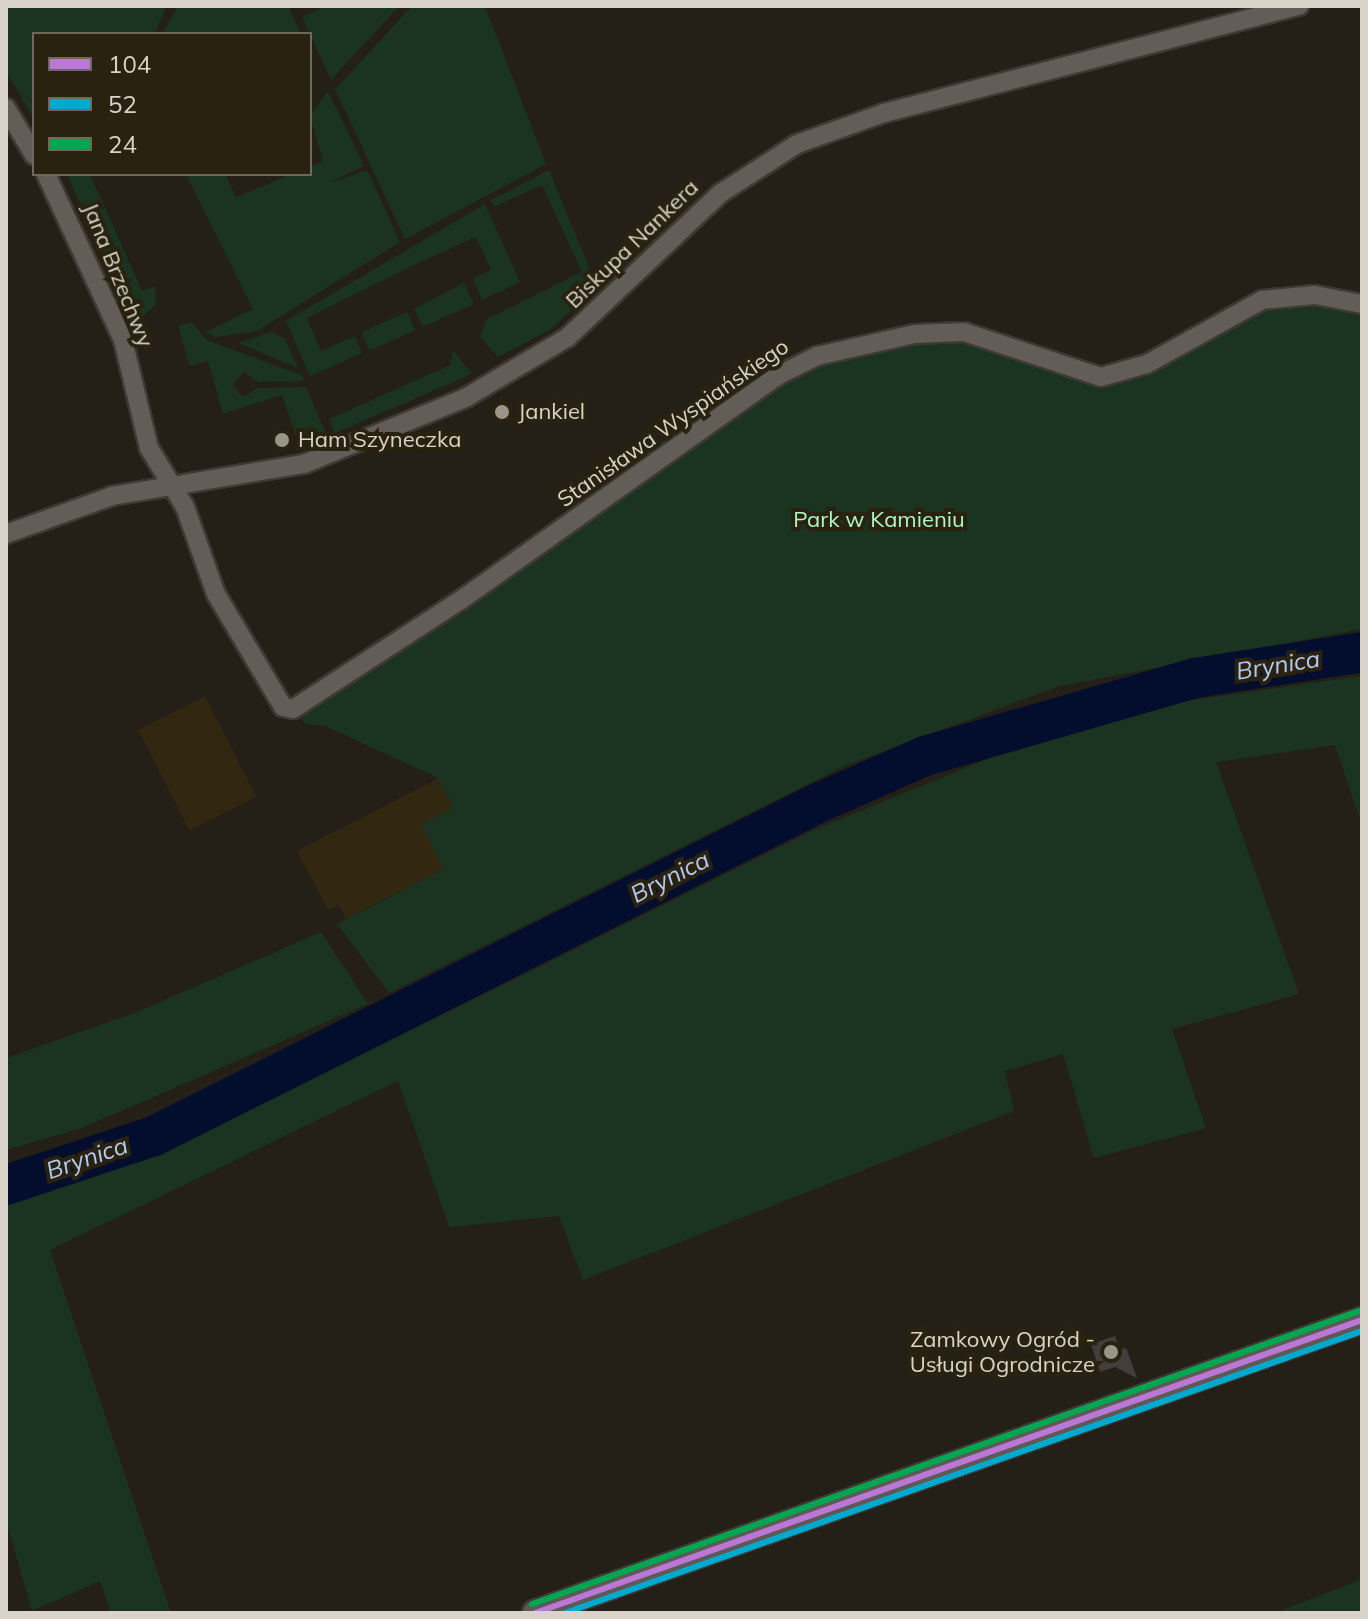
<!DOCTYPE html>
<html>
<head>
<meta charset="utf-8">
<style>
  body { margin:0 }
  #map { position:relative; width:1368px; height:1619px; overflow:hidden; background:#242017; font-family:Mulish,sans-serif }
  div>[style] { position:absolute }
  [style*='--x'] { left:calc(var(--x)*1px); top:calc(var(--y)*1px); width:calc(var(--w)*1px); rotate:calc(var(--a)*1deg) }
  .built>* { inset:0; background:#322711; transform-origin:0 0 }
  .green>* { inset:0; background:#1a3421; transform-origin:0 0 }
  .river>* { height:40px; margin:-20px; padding:0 20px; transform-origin:20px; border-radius:20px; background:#030d2d }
  .building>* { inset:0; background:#433e3a }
  .roads { filter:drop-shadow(2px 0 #3e3a33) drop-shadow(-2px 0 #3e3a33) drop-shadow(0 2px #3e3a33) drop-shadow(0 -2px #3e3a33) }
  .street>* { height:18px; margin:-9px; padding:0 9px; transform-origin:9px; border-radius:9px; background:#625e57 }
  .secondary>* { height:24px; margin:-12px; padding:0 12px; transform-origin:12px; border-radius:12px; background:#5e5954 }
  .bus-1>* { height:6px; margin:-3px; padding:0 3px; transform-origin:3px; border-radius:3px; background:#ba77d6 }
  .bus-2>* { height:6px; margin:-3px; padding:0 3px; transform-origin:3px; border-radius:3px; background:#00a9ce }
  .bus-3>* { height:6px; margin:-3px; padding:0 3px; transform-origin:3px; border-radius:3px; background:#00a651 }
  .dots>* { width:22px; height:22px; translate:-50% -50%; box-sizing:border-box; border:4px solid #2a2211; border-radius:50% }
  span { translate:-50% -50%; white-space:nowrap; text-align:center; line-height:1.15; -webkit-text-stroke:8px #2a2211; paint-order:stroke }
  .street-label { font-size:22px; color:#d9d3c9 }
  .poi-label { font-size:22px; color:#d9d3c9 }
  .left { translate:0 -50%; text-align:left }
  .right { translate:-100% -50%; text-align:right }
  .park-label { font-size:22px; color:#acf7c1 }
  .water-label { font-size:24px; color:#b2c9f2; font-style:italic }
  .frame { position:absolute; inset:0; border:8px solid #d9d3c9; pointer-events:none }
  .legend { position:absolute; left:32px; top:32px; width:280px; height:144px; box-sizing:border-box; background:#2a2211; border:2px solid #70695b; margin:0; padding:10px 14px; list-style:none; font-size:24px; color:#d9d3c9 }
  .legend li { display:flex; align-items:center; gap:16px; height:40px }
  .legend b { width:40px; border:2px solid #70695b }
</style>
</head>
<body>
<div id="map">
  <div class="built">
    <i style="left:205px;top:696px;width:113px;height:75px;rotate:63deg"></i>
    <i style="clip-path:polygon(439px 778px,454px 807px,444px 869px,346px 919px,339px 905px,328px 910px,297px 851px)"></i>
  </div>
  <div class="green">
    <i style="clip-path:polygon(6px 6px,166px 6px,155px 34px,34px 34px,34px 119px,6px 71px)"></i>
    <i style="clip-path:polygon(178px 6px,288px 6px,301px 34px,162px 34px)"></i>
    <i style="clip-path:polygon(325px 6px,399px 6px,331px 80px,302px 17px)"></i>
    <i style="clip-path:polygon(412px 6px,485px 6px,546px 164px,405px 239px,335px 89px)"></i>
    <i style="clip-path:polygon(328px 91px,364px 166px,327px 184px,367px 170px,400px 242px,257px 331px,215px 337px,206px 332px,253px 309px,186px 174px,225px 174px,236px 197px,292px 174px,310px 174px,310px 167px,323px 161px,310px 116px)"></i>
    <i style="clip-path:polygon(549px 170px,597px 287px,550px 330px,498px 357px,480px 337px,486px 320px,582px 272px,542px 185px,494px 207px,491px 200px)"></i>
    <i style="clip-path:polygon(67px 174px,90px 174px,142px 291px,155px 286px,156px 304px,135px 324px)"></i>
    <i style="clip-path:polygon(485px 204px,520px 282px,482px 300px,473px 279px,491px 270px,476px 237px,418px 263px,307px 318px,321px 351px,355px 336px,362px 353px,310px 376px,286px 321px)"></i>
    <i style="clip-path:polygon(464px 283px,474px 304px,423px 327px,414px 309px)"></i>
    <i style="clip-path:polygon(1272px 304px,1338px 304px,1362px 312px,1362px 629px,1060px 686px,844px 766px,389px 993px,337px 924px,444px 869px,421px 825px,454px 807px,438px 778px,325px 726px,305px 724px,299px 716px,796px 371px,902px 343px,957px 339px,1117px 382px)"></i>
    <i style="left:407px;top:312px;width:20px;height:50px;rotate:66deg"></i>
    <i style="clip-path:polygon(191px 322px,208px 341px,302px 375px,304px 381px,258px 382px,244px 372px,233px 386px,243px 397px,257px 388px,306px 387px,327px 436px,299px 446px,282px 395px,223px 414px,208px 361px,190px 366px,178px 326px)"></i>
    <i style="clip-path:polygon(272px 332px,285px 339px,298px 368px,238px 343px)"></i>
    <i style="clip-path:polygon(453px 350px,472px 374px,335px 433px,329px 419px,450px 365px)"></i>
    <i style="clip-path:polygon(1362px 676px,1362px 825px,1335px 745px,1216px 762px,1299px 994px,1172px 1029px,1206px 1128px,1094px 1158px,1063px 1054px,1005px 1071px,1014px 1111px,583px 1280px,559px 1216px,449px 1227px,398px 1081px,50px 1250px,171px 1613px,111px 1613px,100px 1581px,32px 1611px,6px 1521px,6px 1199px,85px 1180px,271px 1100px,814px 830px,1014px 748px,1172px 703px)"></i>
    <i style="clip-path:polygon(321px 932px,368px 1004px,82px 1128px,6px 1150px,6px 1058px,137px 1012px)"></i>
    <i style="clip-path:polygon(1362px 1579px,1362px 1613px,1275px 1613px)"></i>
  </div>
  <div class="river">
    <i style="--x:6;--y:1185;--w:156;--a:-18.3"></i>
    <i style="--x:154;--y:1136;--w:741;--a:-26.63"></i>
    <i style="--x:816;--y:804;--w:119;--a:-23.8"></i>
    <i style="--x:925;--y:756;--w:281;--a:-16.1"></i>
    <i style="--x:1195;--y:678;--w:169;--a:-8.8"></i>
  </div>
  <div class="building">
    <i style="clip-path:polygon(1115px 1336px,1120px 1350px,1126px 1348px,1137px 1378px,1115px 1367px,1100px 1372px,1091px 1344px)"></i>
  </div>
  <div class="roads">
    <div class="street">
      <i style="--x:6;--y:108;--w:55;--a:59.2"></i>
      <i style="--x:46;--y:174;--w:183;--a:65.1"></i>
      <i style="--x:123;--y:340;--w:111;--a:76.5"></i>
      <i style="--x:149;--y:448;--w:69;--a:58.6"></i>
      <i style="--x:185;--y:507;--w:92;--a:70.4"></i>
      <i style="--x:216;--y:594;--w:131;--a:59.3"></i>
      <i style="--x:283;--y:707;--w:10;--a:11"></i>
      <i style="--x:293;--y:709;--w:200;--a:-33"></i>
      <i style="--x:461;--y:600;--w:387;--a:-35.3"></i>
      <i style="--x:777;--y:376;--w:45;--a:-26.6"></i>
      <i style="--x:817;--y:356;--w:100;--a:-12.7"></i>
      <i style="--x:915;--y:334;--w:49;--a:-2.3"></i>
      <i style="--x:964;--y:332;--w:144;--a:18.2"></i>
      <i style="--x:1101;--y:377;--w:48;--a:-15.8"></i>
      <i style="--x:1147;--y:364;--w:132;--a:-29.1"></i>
      <i style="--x:1262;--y:300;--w:53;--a:-5.4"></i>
      <i style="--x:1315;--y:295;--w:48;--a:10.8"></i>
      <i style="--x:6;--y:534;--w:113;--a:-19.7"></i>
      <i style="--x:112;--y:496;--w:195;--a:-9.5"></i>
      <i style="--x:304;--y:464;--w:176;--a:-22.3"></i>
      <i style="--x:467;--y:397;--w:117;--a:-30.7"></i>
      <i style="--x:568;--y:337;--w:210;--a:-43.3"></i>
      <i style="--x:721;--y:193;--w:90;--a:-32.8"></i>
      <i style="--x:797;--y:144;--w:92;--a:-19.6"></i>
      <i style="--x:884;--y:113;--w:429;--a:-14.5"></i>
    </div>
    <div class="secondary">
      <i style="--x:535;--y:1613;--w:877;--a:-19.51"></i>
    </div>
  </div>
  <div class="bus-1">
    <i style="--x:535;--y:1613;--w:877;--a:-19.51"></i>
  </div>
  <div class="bus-2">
    <i style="--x:565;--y:1613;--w:845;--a:-19.49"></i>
  </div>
  <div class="bus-3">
    <i style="--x:532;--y:1604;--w:877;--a:-19.51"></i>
  </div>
  <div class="dots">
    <i style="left:502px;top:412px;background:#9a948b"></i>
    <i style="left:282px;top:440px;background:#9a948b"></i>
    <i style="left:1111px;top:1352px;background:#9a948b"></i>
  </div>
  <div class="street-label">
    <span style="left:632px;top:244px;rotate:-44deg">Biskupa Nankera</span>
    <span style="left:118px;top:275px;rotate:68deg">Jana Brzechwy</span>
    <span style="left:673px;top:423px;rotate:-35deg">Stanisława Wyspiańskiego</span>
  </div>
  <div class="poi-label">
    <span class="left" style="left:518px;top:412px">Jankiel</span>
    <span class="left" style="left:298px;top:440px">Ham Szyneczka</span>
    <span class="right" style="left:1095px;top:1352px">Zamkowy Ogród -<br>Usługi Ogrodnicze</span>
  </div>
  <div class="park-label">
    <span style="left:879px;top:520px">Park w Kamieniu</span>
  </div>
  <div class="water-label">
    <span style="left:1278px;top:665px;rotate:-9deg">Brynica</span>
    <span style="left:670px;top:877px;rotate:-27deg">Brynica</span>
    <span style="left:87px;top:1158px;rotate:-19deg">Brynica</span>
  </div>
  <div class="frame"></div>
  <ul class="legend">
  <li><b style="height:10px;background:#ba77d6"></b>104</li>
  <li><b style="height:10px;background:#00a9ce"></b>52</li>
  <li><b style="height:10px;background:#00a651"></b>24</li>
  </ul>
</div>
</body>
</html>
